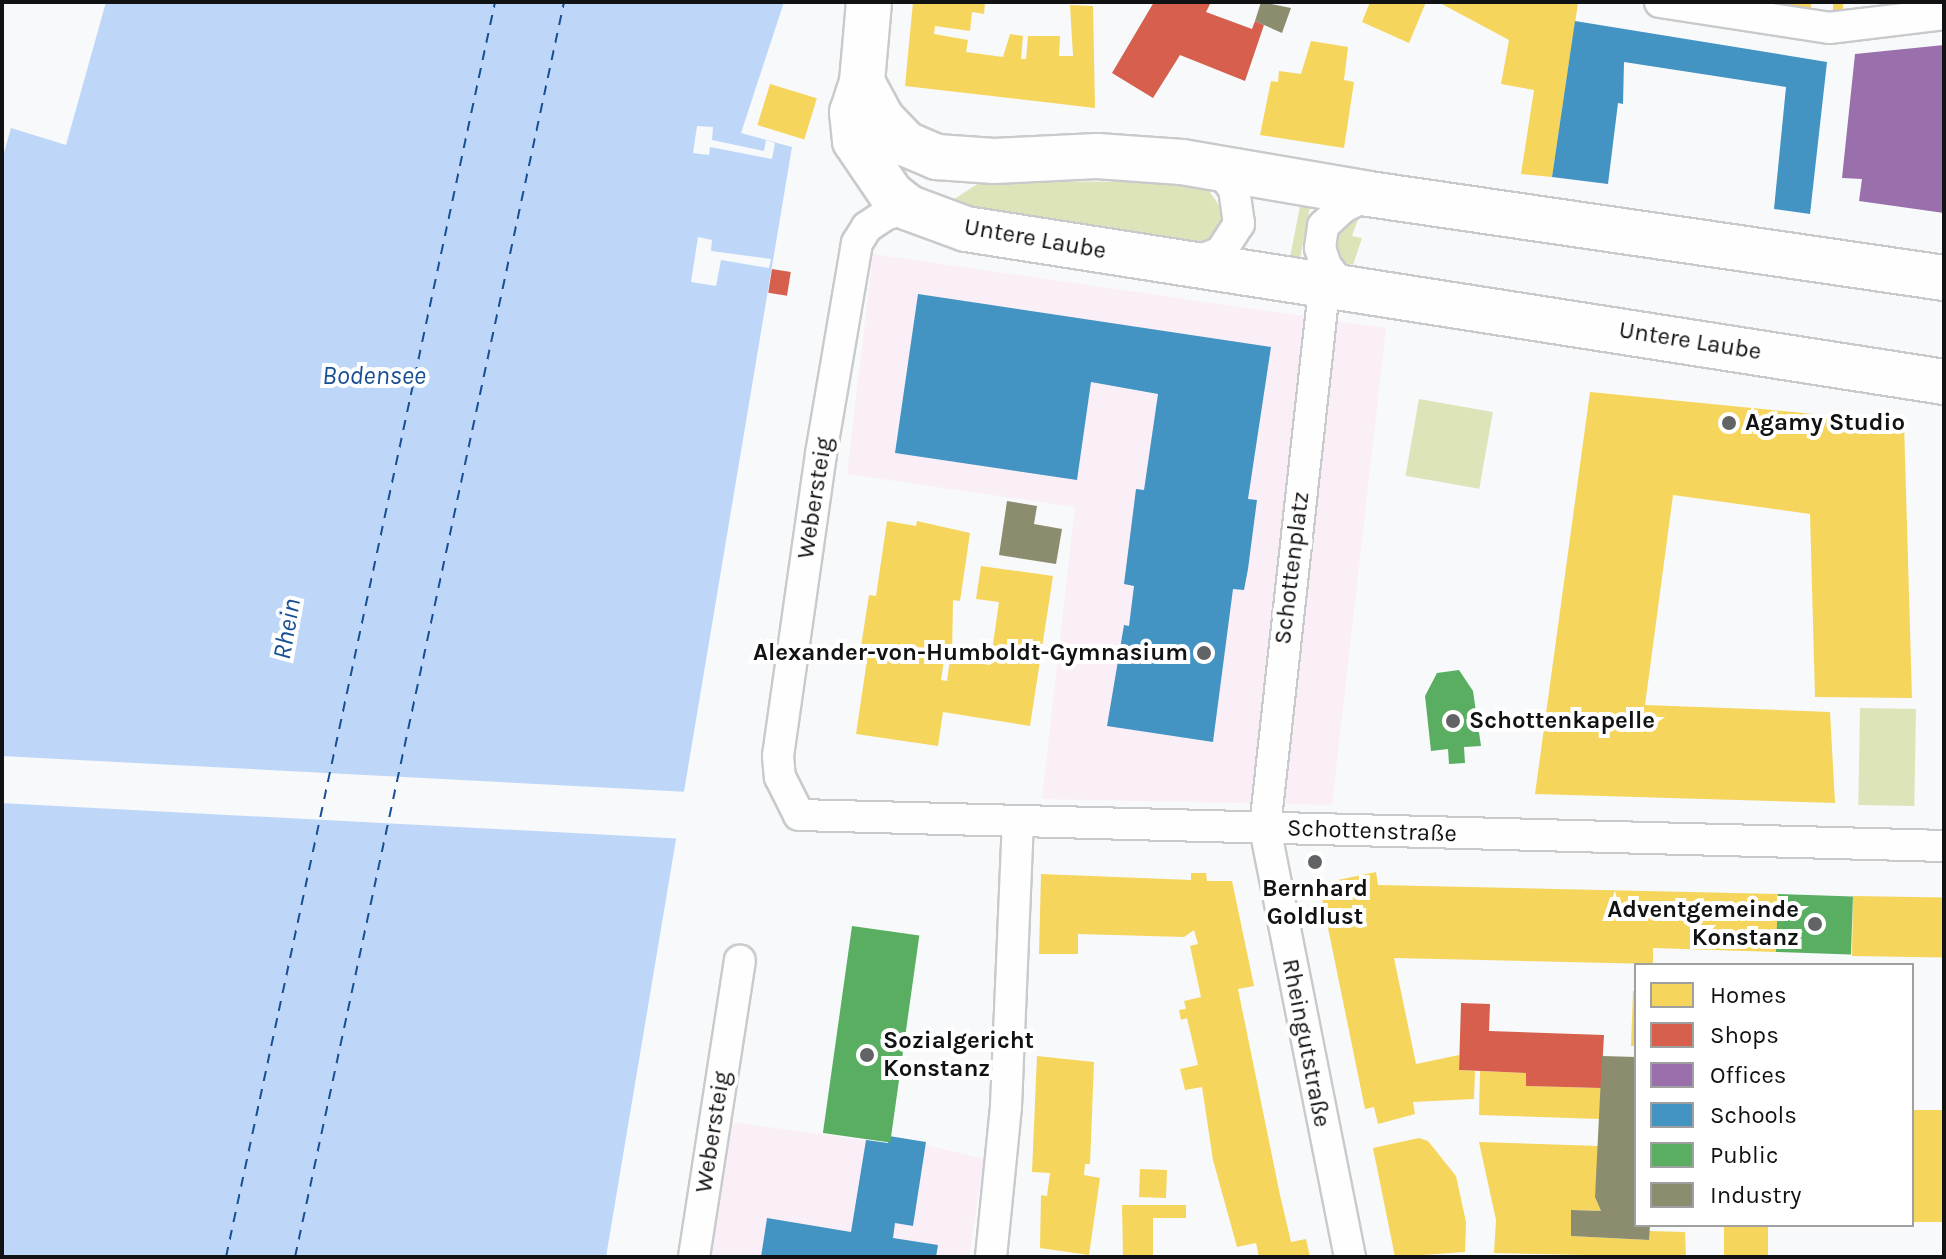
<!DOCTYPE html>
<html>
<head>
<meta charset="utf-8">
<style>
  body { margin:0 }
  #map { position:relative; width:1946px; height:1259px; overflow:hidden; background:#f7f9fb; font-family:Karla,sans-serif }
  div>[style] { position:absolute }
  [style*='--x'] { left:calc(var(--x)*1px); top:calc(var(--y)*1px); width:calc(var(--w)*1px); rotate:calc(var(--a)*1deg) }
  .education>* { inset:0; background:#faeff7 }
  .green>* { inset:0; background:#dde4b9; transform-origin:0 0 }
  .water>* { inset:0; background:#bed7f9 }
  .pier>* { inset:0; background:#f7f9fb; transform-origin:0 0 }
  .homes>* { inset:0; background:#f6d55c; transform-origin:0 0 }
  .shops>* { inset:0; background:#d6604d; transform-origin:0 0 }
  .offices>* { inset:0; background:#9970ab }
  .schools>* { inset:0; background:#4393c3 }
  .public>* { inset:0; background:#5aae61; transform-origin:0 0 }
  .industry>* { inset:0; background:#8c8c6e }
  .ferry>* { height:2px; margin-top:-1px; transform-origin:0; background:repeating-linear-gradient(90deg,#184f94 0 10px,transparent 0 18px) }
  .roads { filter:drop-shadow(2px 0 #c8cacb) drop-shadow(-2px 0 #c8cacb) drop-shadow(0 2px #c8cacb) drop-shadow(0 -2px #c8cacb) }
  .street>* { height:30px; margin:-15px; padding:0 15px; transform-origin:15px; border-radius:15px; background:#fefefe }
  .secondary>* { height:44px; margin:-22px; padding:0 22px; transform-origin:22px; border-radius:22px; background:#fefefe }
  .dots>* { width:22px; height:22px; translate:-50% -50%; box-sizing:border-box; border:4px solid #fff; border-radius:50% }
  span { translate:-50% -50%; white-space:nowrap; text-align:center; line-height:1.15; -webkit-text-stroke:8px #fff; paint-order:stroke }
  .street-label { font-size:24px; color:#111213 }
  .poi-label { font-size:24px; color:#111213; font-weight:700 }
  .left { translate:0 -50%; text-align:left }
  .right { translate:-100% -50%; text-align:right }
  .water-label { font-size:26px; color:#184f94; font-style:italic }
  .frame { position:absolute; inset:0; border:4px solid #111213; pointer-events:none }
  .legend { position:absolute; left:1634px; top:963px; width:280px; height:264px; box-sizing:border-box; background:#fff; border:2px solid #a0a0a1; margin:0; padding:10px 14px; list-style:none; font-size:24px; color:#111213 }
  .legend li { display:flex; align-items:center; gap:16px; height:40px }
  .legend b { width:40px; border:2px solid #a0a0a1 }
</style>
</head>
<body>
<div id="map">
  <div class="education">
    <i style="clip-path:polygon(873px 254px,1386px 328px,1332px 805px,1042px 799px,1075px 507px,847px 474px)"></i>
    <i style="clip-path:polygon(730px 1122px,887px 1143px,889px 1136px,984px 1159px,969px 1257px,709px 1257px)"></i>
  </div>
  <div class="green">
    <i style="clip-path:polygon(982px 181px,1185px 182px,1207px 188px,1223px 211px,1223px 226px,1212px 240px,1190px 248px,945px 205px)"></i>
    <i style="left:1301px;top:201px;width:10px;height:60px;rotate:11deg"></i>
    <i style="clip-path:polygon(1360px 214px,1352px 236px,1362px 238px,1353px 265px,1341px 262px,1336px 246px,1340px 230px)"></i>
    <i style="left:1419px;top:399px;width:75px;height:78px;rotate:10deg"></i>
    <i style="left:1860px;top:708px;width:56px;height:97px;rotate:1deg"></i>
  </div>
  <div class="water">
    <i style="clip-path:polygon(106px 2px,784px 2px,741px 133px,792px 147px,606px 1257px,2px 1257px,2px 160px,11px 128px,66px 145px)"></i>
  </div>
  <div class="pier">
    <i style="clip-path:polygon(697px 126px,713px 127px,712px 140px,764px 151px,766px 140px,775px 143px,772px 159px,710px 147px,709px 155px,693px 153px)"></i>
    <i style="clip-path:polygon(698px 237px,712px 240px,711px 251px,771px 259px,769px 268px,721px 260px,716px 286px,691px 282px)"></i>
    <i style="left:2px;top:756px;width:688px;height:47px;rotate:3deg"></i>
  </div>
  <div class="homes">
    <i style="clip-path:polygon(913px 2px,985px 2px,984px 14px,972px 12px,970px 31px,935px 26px,934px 34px,968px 40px,966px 52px,1003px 57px,1010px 34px,1023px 36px,1021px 59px,1026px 59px,1028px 36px,1060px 36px,1059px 56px,1073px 56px,1070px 5px,1093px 6px,1095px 108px,905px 86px)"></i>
    <i style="clip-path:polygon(1370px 2px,1426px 2px,1409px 43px,1362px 22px)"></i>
    <i style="clip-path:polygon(1438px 2px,1578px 3px,1552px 177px,1521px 174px,1534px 90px,1501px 84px,1509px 40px)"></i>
    <i style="left:1789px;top:2px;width:22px;height:10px"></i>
    <i style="left:1833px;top:2px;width:10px;height:11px"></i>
    <i style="clip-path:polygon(1311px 41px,1348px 47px,1344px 80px,1354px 82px,1344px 148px,1260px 135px,1271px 81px,1278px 82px,1279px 71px,1301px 74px)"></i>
    <i style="left:770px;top:84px;width:49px;height:43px;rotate:17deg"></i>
    <i style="clip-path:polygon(1590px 392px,1904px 423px,1912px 698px,1815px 697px,1810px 514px,1673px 495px,1645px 705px,1830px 712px,1835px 803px,1535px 794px)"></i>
    <i style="clip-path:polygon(887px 521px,916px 526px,917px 521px,970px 533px,960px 601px,953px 600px,952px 654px,945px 653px,941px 680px,947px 681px,950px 659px,990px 665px,999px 602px,976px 599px,981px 566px,1053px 576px,1030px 726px,943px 712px,938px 746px,856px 734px,867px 660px,859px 659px,869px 595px,876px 596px)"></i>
    <i style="clip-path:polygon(1376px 872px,1378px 885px,1778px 894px,1777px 952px,1653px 948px,1653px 964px,1394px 958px,1416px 1064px,1459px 1055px,1459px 1070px,1475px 1071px,1474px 1099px,1413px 1102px,1415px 1114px,1378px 1124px,1374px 1107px,1365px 1109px,1319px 884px)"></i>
    <i style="clip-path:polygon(1191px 873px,1206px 873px,1207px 881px,1232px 881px,1254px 986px,1238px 989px,1280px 1195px,1291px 1242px,1306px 1239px,1310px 1257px,1259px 1257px,1256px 1243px,1237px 1247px,1213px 1160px,1202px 1087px,1185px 1090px,1180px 1069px,1198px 1065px,1187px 1018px,1181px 1020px,1179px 1010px,1186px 1009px,1184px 1001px,1201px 997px,1190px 946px,1198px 944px,1194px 930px,1184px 937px,1078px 934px,1078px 954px,1039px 954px,1041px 874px,1191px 880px)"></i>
    <i style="left:1853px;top:896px;width:91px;height:60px;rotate:1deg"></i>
    <i style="clip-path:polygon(1633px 991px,1636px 991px,1636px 1046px,1631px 1046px)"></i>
    <i style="clip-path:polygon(1037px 1056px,1094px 1062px,1090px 1164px,1085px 1164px,1084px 1175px,1100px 1178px,1089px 1255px,1040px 1248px,1041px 1195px,1047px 1196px,1050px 1173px,1032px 1172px)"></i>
    <i style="clip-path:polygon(1480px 1071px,1526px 1073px,1526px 1086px,1601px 1088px,1600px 1119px,1479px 1115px)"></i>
    <i style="left:1912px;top:1110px;width:32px;height:112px"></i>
    <i style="clip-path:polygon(1419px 1138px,1428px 1141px,1456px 1176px,1466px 1222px,1465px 1252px,1395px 1257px,1373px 1148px)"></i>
    <i style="clip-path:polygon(1479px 1142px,1599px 1146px,1595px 1197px,1601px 1211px,1571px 1210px,1571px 1236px,1649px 1240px,1649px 1231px,1685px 1232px,1686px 1257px,1494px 1253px,1496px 1220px)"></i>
    <i style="left:1140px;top:1169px;width:27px;height:28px;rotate:2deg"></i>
    <i style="clip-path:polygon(1122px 1205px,1186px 1205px,1186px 1218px,1153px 1218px,1153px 1257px,1123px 1257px)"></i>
    <i style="left:1724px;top:1225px;width:44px;height:32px"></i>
  </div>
  <div class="shops">
    <i style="clip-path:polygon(1154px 2px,1211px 2px,1206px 12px,1252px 29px,1255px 21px,1264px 25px,1245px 81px,1180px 55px,1153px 98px,1112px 73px)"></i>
    <i style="left:772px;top:269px;width:19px;height:24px;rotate:9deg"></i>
    <i style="clip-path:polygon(1461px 1003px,1490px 1004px,1489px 1031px,1604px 1035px,1601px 1088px,1526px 1086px,1526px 1073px,1459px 1070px)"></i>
  </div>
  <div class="offices">
    <i style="clip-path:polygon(1944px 45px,1944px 213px,1859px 201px,1862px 179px,1842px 178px,1855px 54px)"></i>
  </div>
  <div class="schools">
    <i style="clip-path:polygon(1575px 21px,1827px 62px,1810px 214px,1774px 209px,1786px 87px,1624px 62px,1623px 104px,1618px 103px,1608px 184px,1552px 177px)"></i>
    <i style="clip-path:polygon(918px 294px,1271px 347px,1248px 499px,1257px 500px,1248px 569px,1244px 590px,1233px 589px,1213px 742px,1107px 726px,1124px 625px,1129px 626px,1134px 586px,1124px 584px,1136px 489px,1144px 490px,1158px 394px,1091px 382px,1077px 480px,895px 453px)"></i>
    <i style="clip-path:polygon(889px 1136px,926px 1142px,913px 1226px,895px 1223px,893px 1238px,938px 1245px,936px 1257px,761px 1257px,767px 1218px,851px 1232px,866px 1140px,888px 1143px)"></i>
  </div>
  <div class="public">
    <i style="clip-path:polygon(1459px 670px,1473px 691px,1481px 746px,1464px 747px,1465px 763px,1449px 764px,1448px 749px,1431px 751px,1425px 696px,1437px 673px)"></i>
    <i style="left:1778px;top:894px;width:75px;height:58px;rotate:2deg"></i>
    <i style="left:852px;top:926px;width:68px;height:209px;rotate:8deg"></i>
  </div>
  <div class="industry">
    <i style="clip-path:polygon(1261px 2px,1291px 8px,1282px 33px,1255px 21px)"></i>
    <i style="clip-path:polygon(1007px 501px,1037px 506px,1034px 524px,1062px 529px,1056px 564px,999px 555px)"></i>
    <i style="clip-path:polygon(1602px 1056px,1636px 1057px,1636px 1225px,1650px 1225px,1649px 1240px,1571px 1236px,1571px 1210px,1601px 1211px,1595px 1197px)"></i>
  </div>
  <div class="ferry">
    <i style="--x:226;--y:1257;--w:1284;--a:-77.9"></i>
    <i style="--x:295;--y:1257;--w:1284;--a:-77.9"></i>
  </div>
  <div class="roads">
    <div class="street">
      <i style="--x:1660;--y:2;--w:171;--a:8.7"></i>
      <i style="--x:1829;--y:28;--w:116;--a:-6.9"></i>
      <i style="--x:909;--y:208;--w:25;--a:164"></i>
      <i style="--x:885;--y:215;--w:22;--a:146"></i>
      <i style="--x:867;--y:227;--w:19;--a:122"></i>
      <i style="--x:857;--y:243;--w:214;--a:99.7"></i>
      <i style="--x:821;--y:454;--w:305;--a:98.1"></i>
      <i style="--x:778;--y:756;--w:21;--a:85"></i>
      <i style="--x:780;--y:777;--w:42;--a:63.4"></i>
      <i style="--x:799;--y:815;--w:1145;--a:1.55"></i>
      <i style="--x:1189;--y:264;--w:33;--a:-20"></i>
      <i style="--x:1220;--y:253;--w:35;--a:-57"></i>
      <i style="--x:1239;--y:224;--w:35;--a:-98"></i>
      <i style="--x:1234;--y:189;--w:15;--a:-127"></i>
      <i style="--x:1225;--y:177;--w:20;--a:-160"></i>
      <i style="--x:1341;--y:285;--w:24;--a:-128"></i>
      <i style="--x:1326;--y:266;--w:19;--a:-108"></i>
      <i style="--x:1320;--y:248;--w:22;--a:-82"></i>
      <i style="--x:1323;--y:226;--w:26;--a:-43"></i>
      <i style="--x:1342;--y:208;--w:30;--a:-27"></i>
      <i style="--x:1322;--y:308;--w:523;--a:96.26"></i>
      <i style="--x:1265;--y:828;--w:437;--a:78.8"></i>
      <i style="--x:694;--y:1257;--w:300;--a:-81.2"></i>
      <i style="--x:991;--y:1257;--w:152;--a:-84.3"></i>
      <i style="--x:1006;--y:1106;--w:285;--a:-87.6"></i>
    </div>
    <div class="secondary">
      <i style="--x:869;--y:2;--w:80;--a:95"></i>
      <i style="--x:862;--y:82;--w:32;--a:108"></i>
      <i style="--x:852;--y:112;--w:29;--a:84"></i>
      <i style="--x:855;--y:141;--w:64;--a:55.8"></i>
      <i style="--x:891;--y:194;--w:23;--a:38"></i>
      <i style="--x:909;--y:208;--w:61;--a:20.2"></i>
      <i style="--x:966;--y:229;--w:990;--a:8.89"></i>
      <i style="--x:862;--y:82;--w:42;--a:61.6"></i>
      <i style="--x:882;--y:119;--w:35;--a:46"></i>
      <i style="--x:906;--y:144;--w:34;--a:23"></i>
      <i style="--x:937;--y:157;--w:57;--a:4"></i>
      <i style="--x:994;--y:161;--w:103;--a:-2.8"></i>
      <i style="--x:1097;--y:156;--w:85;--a:4"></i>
      <i style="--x:1182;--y:162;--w:190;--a:9.7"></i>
      <i style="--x:1369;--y:194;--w:581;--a:8.31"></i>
    </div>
  </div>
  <div class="dots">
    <i style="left:1729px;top:423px;background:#626364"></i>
    <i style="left:1204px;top:653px;background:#626364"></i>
    <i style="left:1453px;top:721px;background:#626364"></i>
    <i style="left:1315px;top:862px;background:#626364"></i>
    <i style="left:1815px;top:924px;background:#626364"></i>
    <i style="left:867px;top:1055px;background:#626364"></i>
  </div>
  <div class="street-label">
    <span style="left:1035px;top:239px;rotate:10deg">Untere Laube</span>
    <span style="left:1690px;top:341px;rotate:9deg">Untere Laube</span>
    <span style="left:815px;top:498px;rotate:-81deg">Webersteig</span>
    <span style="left:1292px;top:568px;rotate:-83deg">Schottenplatz</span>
    <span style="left:1372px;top:831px;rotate:2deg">Schottenstraße</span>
    <span style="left:1306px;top:1043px;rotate:79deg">Rheingutstraße</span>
    <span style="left:713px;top:1132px;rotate:-81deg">Webersteig</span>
  </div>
  <div class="poi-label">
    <span class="left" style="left:1745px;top:423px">Agamy Studio</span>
    <span class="right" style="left:1188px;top:653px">Alexander-von-Humboldt-Gymnasium</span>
    <span class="left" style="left:1469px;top:721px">Schottenkapelle</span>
    <span style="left:1315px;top:903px">Bernhard<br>Goldlust</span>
    <span class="right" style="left:1799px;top:924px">Adventgemeinde<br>Konstanz</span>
    <span class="left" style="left:883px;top:1055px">Sozialgericht<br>Konstanz</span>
  </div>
  <div class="water-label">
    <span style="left:374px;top:376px">Bodensee</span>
    <span style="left:287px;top:629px;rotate:-80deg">Rhein</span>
  </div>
  <div class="frame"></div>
  <ul class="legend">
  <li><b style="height:22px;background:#f6d55c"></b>Homes</li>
  <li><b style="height:22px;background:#d6604d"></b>Shops</li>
  <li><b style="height:22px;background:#9970ab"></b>Offices</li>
  <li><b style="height:22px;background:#4393c3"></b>Schools</li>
  <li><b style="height:22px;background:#5aae61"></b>Public</li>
  <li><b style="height:22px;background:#8c8c6e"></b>Industry</li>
  </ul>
</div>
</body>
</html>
